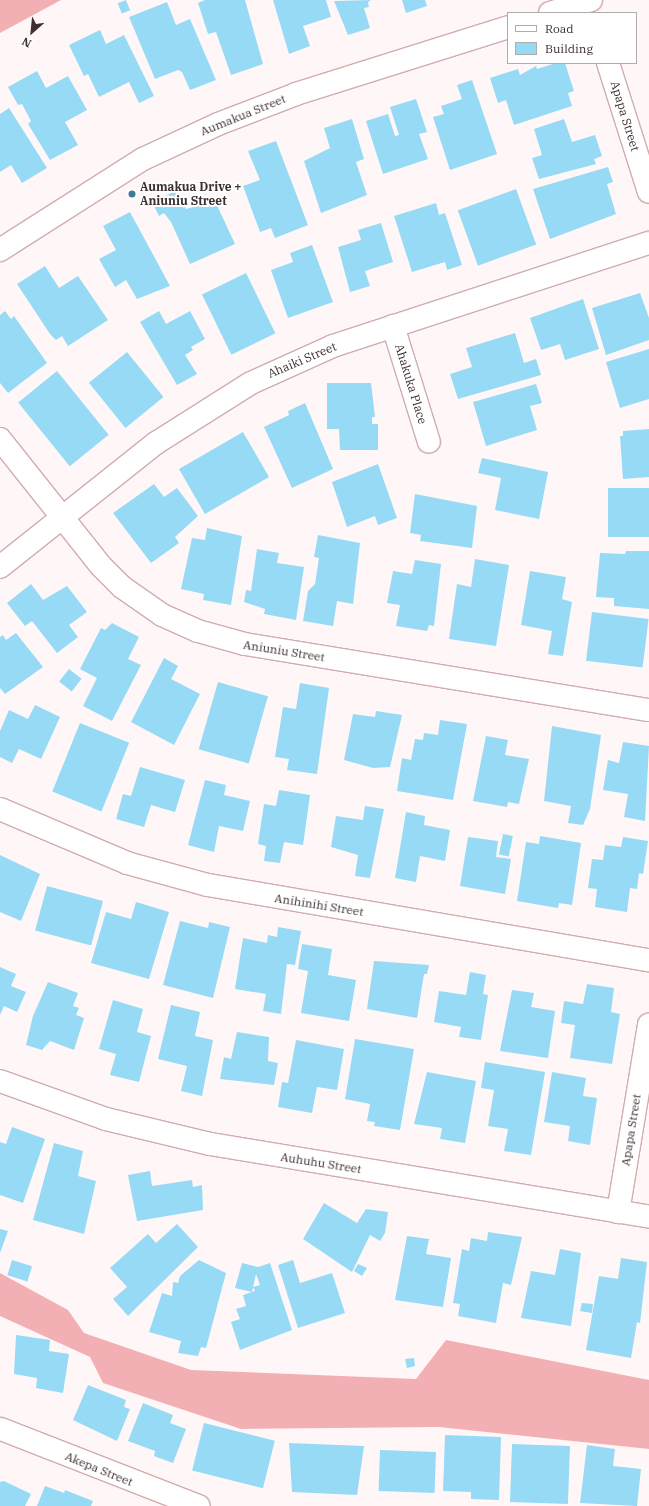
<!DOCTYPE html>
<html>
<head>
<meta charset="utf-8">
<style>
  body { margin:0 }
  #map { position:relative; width:649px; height:1506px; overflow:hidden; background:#fff7f7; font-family:"IBM Plex Serif",serif }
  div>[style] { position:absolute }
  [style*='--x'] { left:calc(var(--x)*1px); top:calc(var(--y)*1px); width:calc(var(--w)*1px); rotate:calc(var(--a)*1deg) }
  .forest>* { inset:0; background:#f3b0b4 }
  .building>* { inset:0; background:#97daf6; transform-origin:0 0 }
  .roads { filter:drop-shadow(1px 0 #d2acae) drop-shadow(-1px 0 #d2acae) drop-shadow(0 1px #d2acae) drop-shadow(0 -1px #d2acae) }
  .minor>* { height:22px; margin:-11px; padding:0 11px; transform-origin:11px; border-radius:11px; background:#fff }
  .dots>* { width:11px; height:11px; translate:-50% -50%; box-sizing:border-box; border:2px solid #fff; border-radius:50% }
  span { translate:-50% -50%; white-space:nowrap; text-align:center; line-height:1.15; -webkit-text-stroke:4px #fff; paint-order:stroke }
  .street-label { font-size:12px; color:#3d2f2f }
  .poi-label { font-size:12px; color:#3d2f2f; font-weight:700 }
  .left { translate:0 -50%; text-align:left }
  .legend { position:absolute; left:507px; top:12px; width:130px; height:52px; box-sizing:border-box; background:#fff; border:1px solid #b1acac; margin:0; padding:5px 7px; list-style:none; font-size:12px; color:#3d2f2f }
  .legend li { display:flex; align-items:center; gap:8px; height:20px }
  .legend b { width:20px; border:1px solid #b1acac }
  .north { position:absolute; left:12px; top:12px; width:40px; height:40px; -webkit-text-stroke:3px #fff; paint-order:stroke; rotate:207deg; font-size:11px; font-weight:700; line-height:16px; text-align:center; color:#3d2f2f }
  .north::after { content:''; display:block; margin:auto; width:14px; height:18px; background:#3d2f2f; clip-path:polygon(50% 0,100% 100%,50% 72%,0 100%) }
</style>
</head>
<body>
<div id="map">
  <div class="forest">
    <i style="clip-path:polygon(0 0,61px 0,0 33px)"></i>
    <i style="clip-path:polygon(0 1273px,68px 1310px,84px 1333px,191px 1370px,416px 1379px,446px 1340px,649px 1380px,649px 1449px,439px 1427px,241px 1429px,103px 1383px,90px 1357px,0 1316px)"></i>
  </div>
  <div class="building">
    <i style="left:126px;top:0;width:11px;height:9px;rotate:68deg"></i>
    <i style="clip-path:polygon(205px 0,245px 0,263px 64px,231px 75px,216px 32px,208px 34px,198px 3px)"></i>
    <i style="clip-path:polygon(273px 0,326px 0,331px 17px,303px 26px,310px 46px,289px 54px)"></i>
    <i style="clip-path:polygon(371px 0,368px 2px,369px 7px,364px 8px,370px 28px,348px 35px,334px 1px)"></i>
    <i style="clip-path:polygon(402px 0,425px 0,427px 6px,406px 13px)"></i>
    <i style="clip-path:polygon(167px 2px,176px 25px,190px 19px,216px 80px,190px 90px,182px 72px,178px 70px,155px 79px,129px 17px)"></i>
    <i style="clip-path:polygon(100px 30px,106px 44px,124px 35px,154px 96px,139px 103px,129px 82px,99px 97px,88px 74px,84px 76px,69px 45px)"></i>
    <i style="clip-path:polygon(556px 63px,565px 63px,574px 91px,568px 93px,572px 106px,514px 125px,506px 100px,498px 103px,490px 78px,518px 69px,520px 75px,536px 66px,537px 69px)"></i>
    <i style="clip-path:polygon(37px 71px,46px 88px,68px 76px,87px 110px,65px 122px,78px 145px,50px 160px,28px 124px,31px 121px,22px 104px,18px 105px,8px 87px)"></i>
    <i style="clip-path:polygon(472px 80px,497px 154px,450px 170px,433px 117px,444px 114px,441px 106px,462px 99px,457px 85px)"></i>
    <i style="clip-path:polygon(416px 99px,427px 132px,419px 134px,428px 159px,383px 174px,366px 121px,388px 114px,395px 136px,399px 135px,390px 107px)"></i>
    <i style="clip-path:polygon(9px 108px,47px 168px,22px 183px,11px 165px,0 172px,0 114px)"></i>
    <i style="clip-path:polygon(352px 119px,364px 159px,356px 162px,367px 195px,321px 213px,304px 161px,330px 148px,324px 128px)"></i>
    <i style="clip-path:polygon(564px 119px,572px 142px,595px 135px,602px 156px,594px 159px,596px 164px,539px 179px,532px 158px,542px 155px,534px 129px)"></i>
    <i style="clip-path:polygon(276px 141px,308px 225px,275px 238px,271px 228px,260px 232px,243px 186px,260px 180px,248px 151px)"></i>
    <i style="clip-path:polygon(608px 167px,613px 182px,607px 184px,616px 214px,550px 239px,533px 189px)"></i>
    <i style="left:516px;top:189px;width:59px;height:62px;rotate:70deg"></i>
    <i style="clip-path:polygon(178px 190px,186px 209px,215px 201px,235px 244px,190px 264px,171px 222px,164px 213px,159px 216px,152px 202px)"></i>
    <i style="clip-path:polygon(436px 203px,439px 215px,445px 213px,462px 265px,447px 270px,445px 262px,412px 272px,394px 216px)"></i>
    <i style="clip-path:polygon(130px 212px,170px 286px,137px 299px,126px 280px,115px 287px,99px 259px,116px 250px,103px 226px)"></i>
    <i style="clip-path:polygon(381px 223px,393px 262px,365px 271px,370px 286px,350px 292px,338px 247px,361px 240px,358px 230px)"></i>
    <i style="clip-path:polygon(312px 245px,333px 302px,288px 318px,271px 270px,293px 262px,290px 253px)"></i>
    <i style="clip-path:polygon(45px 266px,59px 288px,78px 276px,108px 320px,68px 346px,62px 336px,56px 340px,50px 334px,17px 284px)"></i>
    <i style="left:246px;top:273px;width:67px;height:49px;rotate:64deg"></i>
    <i style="clip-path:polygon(640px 293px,649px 318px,649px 340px,606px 355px,592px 308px)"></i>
    <i style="clip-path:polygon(583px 299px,599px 349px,565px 360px,560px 344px,541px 350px,530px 318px)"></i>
    <i style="clip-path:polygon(5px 311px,11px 319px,14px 316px,47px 363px,8px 393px,0 383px,0 315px)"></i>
    <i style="clip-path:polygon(159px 311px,166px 324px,190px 311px,205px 339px,191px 347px,193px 350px,185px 355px,197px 374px,177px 385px,140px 322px)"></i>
    <i style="clip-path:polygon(515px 333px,524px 363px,536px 359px,541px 375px,458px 399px,450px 374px,472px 367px,466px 348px)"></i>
    <i style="clip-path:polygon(649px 349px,649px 399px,620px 408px,606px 362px)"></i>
    <i style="left:127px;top:352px;width:58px;height:49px;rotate:51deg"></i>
    <i style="left:57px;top:371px;width:82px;height:50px;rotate:51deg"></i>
    <i style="clip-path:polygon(327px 383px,371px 383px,375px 417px,372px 417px,372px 424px,378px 424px,378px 450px,340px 450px,339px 429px,327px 429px)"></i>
    <i style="clip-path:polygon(536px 384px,542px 403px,530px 406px,537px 430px,486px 446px,473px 402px)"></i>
    <i style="clip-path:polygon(305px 403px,333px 469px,292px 488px,264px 427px,289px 415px,288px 411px)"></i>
    <i style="clip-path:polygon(649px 429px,649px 477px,623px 479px,620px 436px,623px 436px,623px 431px)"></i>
    <i style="left:243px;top:432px;width:52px;height:74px;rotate:60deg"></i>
    <i style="clip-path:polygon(482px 458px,548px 472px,539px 519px,495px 510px,501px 478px,478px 473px)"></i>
    <i style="clip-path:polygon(378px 464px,397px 518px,378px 525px,375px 516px,347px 527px,332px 482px)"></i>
    <i style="clip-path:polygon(154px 484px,164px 497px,177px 488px,198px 516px,175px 537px,179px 543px,151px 563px,113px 513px)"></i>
    <i style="left:649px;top:488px;width:49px;height:41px;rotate:90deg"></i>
    <i style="clip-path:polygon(415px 494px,477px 506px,472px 548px,420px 541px,421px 535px,410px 533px)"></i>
    <i style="clip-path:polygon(207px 528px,242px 536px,231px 605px,203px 600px,204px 594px,181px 589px,192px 538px,205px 540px)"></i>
    <i style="clip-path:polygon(318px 535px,360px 543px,353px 604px,337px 601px,333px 626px,303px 621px,308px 591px,315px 584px,319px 558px,314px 557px)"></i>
    <i style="clip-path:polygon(257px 549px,279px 553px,277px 563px,304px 567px,296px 620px,264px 614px,265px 609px,244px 602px,246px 590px,251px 591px)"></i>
    <i style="clip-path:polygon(626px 551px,649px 551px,649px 609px,614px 606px,614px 598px,596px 597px,600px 553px,625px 554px)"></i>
    <i style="clip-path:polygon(475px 559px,509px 565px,496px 646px,449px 639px,457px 584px,471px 587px)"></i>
    <i style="clip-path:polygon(415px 560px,441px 564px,434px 626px,429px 625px,427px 631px,396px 626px,400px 605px,387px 603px,393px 571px,412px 574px)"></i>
    <i style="clip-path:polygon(530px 571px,566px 577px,562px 599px,572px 602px,563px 656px,548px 654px,552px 631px,521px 625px)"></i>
    <i style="clip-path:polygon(31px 584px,43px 600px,67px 586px,87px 612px,69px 625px,78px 637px,57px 653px,32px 621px,25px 626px,7px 603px)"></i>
    <i style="left:592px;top:612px;width:57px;height:49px;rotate:7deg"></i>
    <i style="clip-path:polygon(112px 623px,139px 637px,128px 659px,141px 665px,112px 721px,83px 706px,97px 678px,80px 669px,101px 628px,105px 630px)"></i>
    <i style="clip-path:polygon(16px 633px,43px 667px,5px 694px,0 688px,0 637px,3px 635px,6px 640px)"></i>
    <i style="clip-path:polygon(164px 658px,178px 666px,171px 679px,200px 694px,174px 745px,131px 722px)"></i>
    <i style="left:69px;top:669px;width:16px;height:16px;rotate:38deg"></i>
    <i style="left:218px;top:682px;width:52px;height:70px;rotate:16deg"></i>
    <i style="clip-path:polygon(300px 683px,329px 688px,317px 774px,287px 770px,289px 759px,275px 757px,283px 707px,296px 709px)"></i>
    <i style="clip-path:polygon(35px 705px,60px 717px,41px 759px,19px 749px,12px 763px,0 757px,0 731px,9px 710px,28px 719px)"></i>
    <i style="clip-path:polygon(376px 711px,402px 715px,390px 767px,373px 768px,344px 760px,353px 714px,375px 717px)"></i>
    <i style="clip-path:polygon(440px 720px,467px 724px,453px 800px,397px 791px,402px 758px,411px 760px,415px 739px,423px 740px,424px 733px,438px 735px)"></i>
    <i style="left:80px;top:723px;width:53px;height:74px;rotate:22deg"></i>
    <i style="clip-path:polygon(552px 726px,601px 735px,590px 809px,583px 825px,568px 823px,571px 806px,544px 801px)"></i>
    <i style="clip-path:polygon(486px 736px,508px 740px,505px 755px,529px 759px,519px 804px,508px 802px,507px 807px,473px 801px)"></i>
    <i style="clip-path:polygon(623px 742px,649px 746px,645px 821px,624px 817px,628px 794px,603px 790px,608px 760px,619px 763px)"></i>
    <i style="clip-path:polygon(140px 767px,185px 780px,175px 812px,151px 805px,144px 827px,116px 819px,123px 794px,131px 796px)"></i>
    <i style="clip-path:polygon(205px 780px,226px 785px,224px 795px,250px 801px,243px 831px,219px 826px,214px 852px,188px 845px)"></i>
    <i style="clip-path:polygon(279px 790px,310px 795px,303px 845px,284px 842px,280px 863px,264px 861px,266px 846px,258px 844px,264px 804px,276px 806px)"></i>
    <i style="clip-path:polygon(365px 806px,384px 809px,370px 878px,355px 876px,358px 855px,331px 847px,336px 816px,363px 820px)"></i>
    <i style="clip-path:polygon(406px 812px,425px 816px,424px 825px,450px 830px,445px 861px,420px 856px,416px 882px,395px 878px)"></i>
    <i style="left:503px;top:834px;width:10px;height:21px;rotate:11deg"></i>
    <i style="clip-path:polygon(540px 836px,581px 843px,572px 905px,559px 903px,558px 908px,517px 901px,526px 842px,539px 844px)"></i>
    <i style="clip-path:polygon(468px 837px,498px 841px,496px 857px,511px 859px,505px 894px,460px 886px)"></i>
    <i style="clip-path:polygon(623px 837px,648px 841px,643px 874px,639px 873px,637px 889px,630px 888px,627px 912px,595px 907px,597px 889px,588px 888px,592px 859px,603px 860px,605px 845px,621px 847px)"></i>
    <i style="clip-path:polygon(0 855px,40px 874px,21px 921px,0 912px)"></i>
    <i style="left:47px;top:886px;width:58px;height:46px;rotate:15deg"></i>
    <i style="clip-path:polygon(136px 902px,169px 912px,149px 979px,91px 963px,106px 912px,131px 919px)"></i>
    <i style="clip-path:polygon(180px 921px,208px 928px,209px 922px,230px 927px,213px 998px,163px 985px)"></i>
    <i style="clip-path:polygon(278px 927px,301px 931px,295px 965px,287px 964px,281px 1014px,263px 1011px,266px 994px,235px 989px,243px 938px,267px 943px,268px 935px,277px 937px)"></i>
    <i style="clip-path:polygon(302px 944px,332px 949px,328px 975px,356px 980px,349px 1021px,301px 1013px,308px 971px,298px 969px)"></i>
    <i style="clip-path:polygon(374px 961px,429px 965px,427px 974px,424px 974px,417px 1018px,367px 1009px)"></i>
    <i style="clip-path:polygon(0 967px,16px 974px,11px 986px,26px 992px,17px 1012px,4px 1006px,0 1015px)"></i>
    <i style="clip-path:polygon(470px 972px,486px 975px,483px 994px,488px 995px,481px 1040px,459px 1037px,461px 1027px,434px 1022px,439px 991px,466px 995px)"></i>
    <i style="clip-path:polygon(48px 982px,78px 993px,73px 1006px,79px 1008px,76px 1015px,84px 1018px,74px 1050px,50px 1041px,42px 1050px,26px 1045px,33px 1016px)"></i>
    <i style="clip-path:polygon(587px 984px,614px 988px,611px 1012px,620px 1014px,612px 1064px,570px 1058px,575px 1025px,561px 1023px,564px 1001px,583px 1004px)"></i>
    <i style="clip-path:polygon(512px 990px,534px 993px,531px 1007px,555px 1011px,548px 1058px,500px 1051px)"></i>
    <i style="clip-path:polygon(113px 1000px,143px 1009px,137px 1032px,151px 1036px,139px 1082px,110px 1075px,116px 1054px,99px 1049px)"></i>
    <i style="clip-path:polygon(171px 1005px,200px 1012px,195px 1036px,213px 1040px,202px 1096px,181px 1091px,187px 1066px,158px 1059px)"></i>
    <i style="clip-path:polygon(237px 1032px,269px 1037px,268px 1061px,278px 1063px,274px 1085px,220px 1079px,224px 1057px,231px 1059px)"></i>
    <i style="clip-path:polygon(355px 1039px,414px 1049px,400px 1130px,374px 1126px,375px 1122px,367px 1121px,370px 1104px,345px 1099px)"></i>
    <i style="clip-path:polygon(296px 1040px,344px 1049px,337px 1090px,317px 1087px,312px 1113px,278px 1107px,282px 1082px,288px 1083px)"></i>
    <i style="clip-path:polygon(485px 1062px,545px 1072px,531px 1155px,504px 1151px,508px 1129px,488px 1126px,494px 1090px,481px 1088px)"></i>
    <i style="clip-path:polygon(427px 1072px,476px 1081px,465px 1143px,440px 1139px,442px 1128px,414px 1124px)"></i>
    <i style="clip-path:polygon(552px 1072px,586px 1078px,583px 1096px,597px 1098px,590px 1145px,568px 1141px,570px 1126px,544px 1122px)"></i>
    <i style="clip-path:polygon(12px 1127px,45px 1139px,23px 1203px,0 1195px,0 1142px,6px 1144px)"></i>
    <i style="clip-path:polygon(54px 1143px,83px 1151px,78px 1176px,96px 1181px,84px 1234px,33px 1220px)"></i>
    <i style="clip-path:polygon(150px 1171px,152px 1186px,192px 1180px,193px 1187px,202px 1185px,203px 1210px,137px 1221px,128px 1175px)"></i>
    <i style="clip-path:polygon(324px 1203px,357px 1223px,366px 1209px,388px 1212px,385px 1233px,380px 1241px,370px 1235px,352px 1272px,303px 1239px)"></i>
    <i style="clip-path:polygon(177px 1224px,198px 1247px,128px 1316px,113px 1299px,127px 1287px,110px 1268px,148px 1234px,156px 1243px)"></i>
    <i style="clip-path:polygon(0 1229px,8px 1231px,0 1253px)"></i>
    <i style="clip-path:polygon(488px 1232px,522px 1237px,511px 1285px,503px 1283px,496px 1323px,458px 1316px,460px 1304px,453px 1303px,462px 1249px,469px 1251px,471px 1238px,487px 1241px)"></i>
    <i style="clip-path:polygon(407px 1236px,429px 1239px,426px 1254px,451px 1258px,443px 1307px,395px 1300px)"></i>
    <i style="clip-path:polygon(560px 1249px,581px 1253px,571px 1326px,521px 1318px,531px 1271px,555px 1275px)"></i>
    <i style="clip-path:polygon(621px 1258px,647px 1262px,640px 1323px,637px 1322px,631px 1358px,586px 1350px,599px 1276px,618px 1279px)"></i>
    <i style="left:12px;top:1260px;width:21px;height:16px;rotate:17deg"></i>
    <i style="clip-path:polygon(199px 1260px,226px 1273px,206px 1348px,201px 1347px,198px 1356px,178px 1353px,181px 1341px,149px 1332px,162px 1293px,172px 1296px,173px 1282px,178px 1283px,180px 1276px)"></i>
    <i style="clip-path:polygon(293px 1260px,300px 1283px,332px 1273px,345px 1313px,298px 1328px,278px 1265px)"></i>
    <i style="clip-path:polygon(242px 1263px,258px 1267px,270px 1263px,292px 1330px,240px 1350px,231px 1322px,240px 1319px,236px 1309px,246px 1306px,243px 1295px,255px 1291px,253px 1287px,260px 1285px,256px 1274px,252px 1292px,235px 1288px)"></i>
    <i style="clip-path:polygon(358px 1264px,367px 1268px,362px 1276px,354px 1271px)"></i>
    <i style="clip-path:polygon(582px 1303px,593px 1304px,592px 1313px,580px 1311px)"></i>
    <i style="clip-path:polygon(16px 1335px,50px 1340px,49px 1351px,69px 1354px,63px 1393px,36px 1388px,37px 1378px,14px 1374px)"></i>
    <i style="clip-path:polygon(414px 1358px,415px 1366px,407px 1368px,405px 1359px)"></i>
    <i style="clip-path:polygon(88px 1385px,126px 1400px,124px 1407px,130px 1409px,117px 1441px,73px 1420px)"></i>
    <i style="clip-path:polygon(143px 1403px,173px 1415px,170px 1423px,186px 1429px,173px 1463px,154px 1456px,155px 1451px,128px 1441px)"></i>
    <i style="left:204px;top:1423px;width:73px;height:49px;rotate:14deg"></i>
    <i style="clip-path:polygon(445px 1435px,501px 1437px,499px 1500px,471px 1499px,471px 1492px,443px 1491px)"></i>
    <i style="clip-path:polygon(289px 1443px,364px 1446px,357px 1495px,292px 1492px)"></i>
    <i style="left:512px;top:1444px;width:58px;height:58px;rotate:2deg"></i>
    <i style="clip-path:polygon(587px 1445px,615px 1449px,613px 1466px,641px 1469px,637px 1506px,580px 1503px)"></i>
    <i style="left:380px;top:1450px;width:56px;height:41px;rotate:2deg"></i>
    <i style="clip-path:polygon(4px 1481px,31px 1494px,25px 1506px,0 1506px,0 1482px)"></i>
    <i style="clip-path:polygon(45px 1486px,64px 1493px,65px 1490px,93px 1501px,91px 1506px,37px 1506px)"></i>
  </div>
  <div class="roads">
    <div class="minor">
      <i style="--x:550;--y:13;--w:43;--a:-17.6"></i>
      <i style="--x:608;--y:63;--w:135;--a:72.4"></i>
      <i style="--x:0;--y:250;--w:169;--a:-32.5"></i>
      <i style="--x:143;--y:159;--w:83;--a:-25"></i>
      <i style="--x:218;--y:124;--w:84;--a:-21"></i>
      <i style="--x:296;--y:94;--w:222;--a:-17.5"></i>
      <i style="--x:393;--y:326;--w:121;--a:72.8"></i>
      <i style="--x:0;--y:439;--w:162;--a:51.5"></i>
      <i style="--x:101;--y:566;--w:30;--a:45"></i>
      <i style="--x:122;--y:587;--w:49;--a:35"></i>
      <i style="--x:162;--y:615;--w:39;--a:24"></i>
      <i style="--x:198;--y:631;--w:49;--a:15.5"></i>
      <i style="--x:245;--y:644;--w:409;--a:9.3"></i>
      <i style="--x:0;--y:567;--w:199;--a:-38.5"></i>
      <i style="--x:156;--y:443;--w:112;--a:-32.3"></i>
      <i style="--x:251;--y:383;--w:90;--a:-24.3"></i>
      <i style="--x:333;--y:346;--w:332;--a:-18.1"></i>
      <i style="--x:0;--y:809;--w:138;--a:23"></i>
      <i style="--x:127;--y:863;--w:84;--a:15.2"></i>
      <i style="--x:208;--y:885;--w:447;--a:9.7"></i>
      <i style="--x:0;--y:1081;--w:113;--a:19.7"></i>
      <i style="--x:106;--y:1119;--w:107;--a:13.5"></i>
      <i style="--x:210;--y:1144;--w:445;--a:9.4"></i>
      <i style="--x:618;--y:1212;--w:190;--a:-80.6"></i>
      <i style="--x:1;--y:1429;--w:212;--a:21.3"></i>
    </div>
  </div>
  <div class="dots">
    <i style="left:132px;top:194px;background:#3e7a92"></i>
  </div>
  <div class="street-label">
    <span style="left:243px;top:115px;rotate:-22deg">Aumakua Street</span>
    <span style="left:625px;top:116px;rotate:73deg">Apapa Street</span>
    <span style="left:302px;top:360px;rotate:-23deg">Ahaiki Street</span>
    <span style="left:411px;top:384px;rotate:73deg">Ahakuka Place</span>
    <span style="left:284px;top:651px;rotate:9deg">Aniuniu Street</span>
    <span style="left:319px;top:905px;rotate:9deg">Anihinihi Street</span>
    <span style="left:631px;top:1130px;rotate:-81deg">Apapa Street</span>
    <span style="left:321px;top:1163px;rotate:9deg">Auhuhu Street</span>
    <span style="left:99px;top:1469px;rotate:22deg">Akepa Street</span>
  </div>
  <div class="poi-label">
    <span class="left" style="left:140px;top:194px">Aumakua Drive +<br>Aniuniu Street</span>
  </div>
  <ul class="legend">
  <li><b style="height:5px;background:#fff"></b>Road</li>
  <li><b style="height:11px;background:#97daf6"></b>Building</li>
  </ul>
  <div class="north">N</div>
</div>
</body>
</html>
